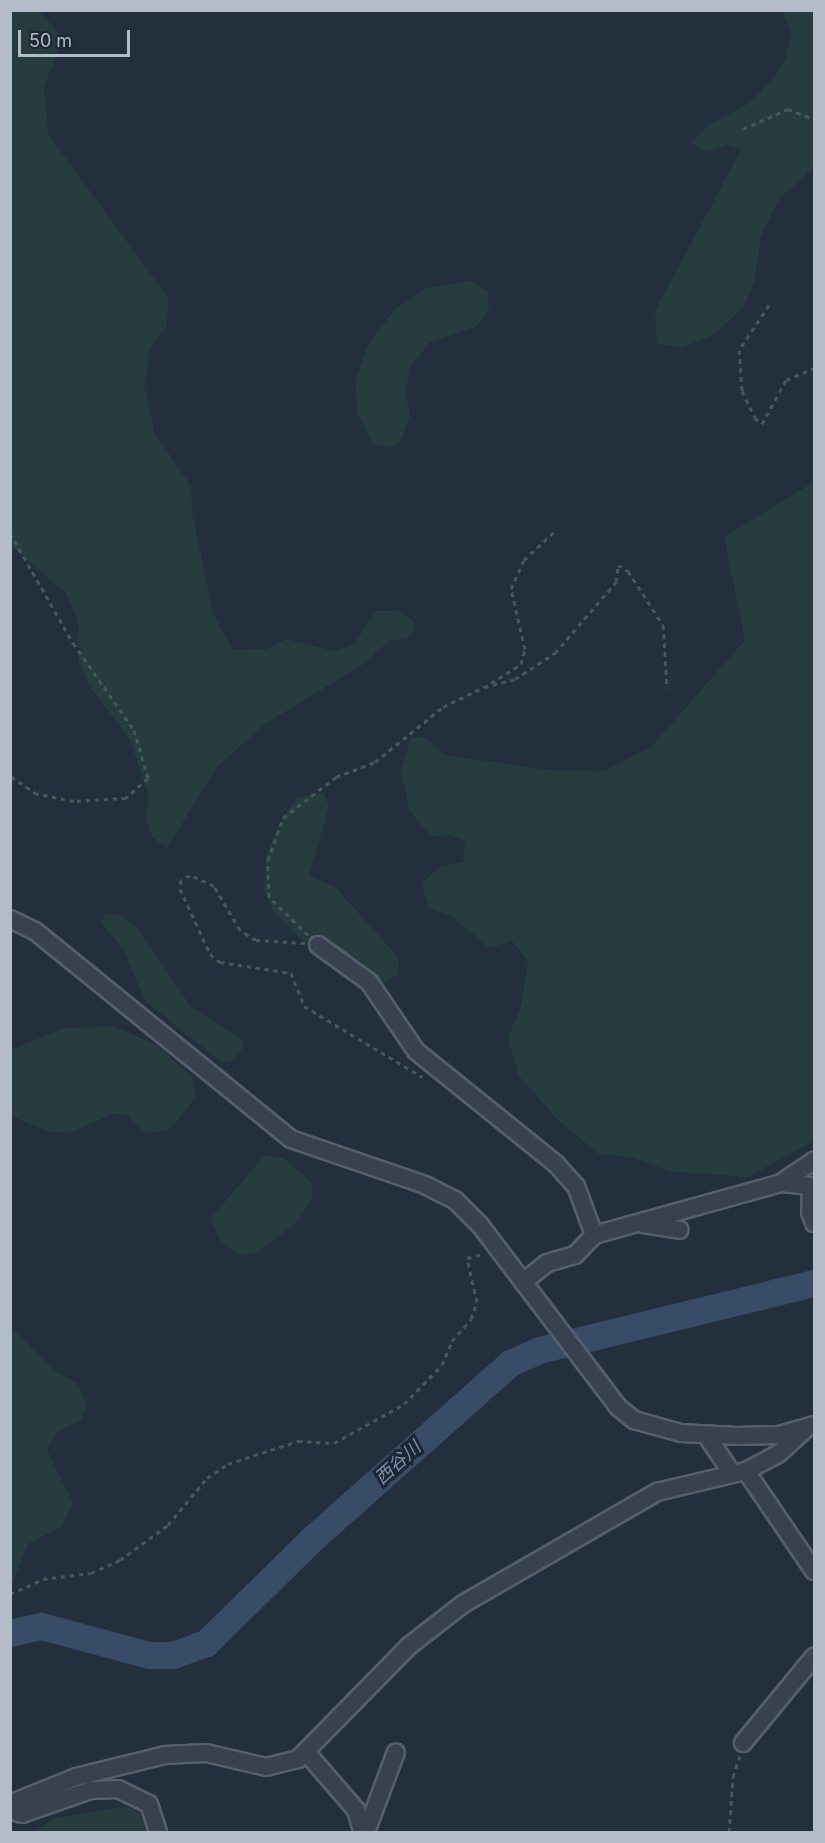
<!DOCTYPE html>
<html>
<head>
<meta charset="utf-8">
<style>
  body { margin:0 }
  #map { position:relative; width:825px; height:1843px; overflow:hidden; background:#242f3e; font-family:Inter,"Noto Sans JP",sans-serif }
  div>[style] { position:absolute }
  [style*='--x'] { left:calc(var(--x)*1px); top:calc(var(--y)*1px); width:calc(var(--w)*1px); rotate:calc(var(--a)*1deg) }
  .green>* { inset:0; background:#263c3f }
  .river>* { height:27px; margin:-13.5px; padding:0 13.5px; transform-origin:13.5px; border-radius:13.5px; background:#394c67 }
  .path>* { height:3px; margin-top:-1.5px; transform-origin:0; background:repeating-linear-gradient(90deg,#44595c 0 4.5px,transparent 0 9px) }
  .roads { filter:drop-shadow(2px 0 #565f6c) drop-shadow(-2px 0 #565f6c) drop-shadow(0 2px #565f6c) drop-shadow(0 -2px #565f6c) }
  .minor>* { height:16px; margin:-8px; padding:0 8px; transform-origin:8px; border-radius:8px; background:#38414e }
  span { translate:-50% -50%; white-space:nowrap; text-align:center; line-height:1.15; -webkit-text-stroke:6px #1d2633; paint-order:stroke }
  .water-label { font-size:18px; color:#7c92b1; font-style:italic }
  .frame { position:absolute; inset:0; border:12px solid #b4bcc9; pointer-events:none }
  .scale { position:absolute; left:18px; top:30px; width:112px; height:27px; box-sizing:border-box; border:3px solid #b4bcc9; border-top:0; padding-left:8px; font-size:18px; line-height:21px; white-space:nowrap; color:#b4bcc9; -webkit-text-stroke:4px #1d2633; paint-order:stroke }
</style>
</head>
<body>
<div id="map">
  <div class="green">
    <i style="clip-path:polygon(10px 11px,39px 11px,58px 32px,59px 48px,44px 87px,48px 134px,169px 299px,166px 327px,150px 348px,144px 385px,155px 434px,191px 486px,192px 513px,213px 614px,233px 650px,267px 649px,286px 639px,334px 651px,354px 644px,376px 611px,398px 611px,414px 622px,414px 631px,406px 639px,389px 641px,362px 665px,265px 724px,217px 767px,167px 848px,152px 837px,146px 816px,149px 797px,130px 739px,89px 686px,79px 661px,78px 619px,65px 592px,11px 546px)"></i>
    <i style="clip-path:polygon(782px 11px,814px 11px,814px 167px,779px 199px,761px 236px,754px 283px,743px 308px,713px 335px,681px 348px,657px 344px,655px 311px,741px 150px,727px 145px,706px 152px,691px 143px,709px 125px,746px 105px,774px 78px,786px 59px,791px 33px)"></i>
    <i style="clip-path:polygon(471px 281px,488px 292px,489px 310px,477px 326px,429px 343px,411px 366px,405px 391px,410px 416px,400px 442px,391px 448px,373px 444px,357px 412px,356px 379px,369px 343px,395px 309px,427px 288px)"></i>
    <i style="clip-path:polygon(814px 482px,814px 1141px,748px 1177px,669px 1171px,631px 1157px,599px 1154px,559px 1121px,519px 1076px,508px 1038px,521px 1005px,528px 960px,512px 941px,489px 948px,452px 916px,429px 909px,421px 883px,442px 866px,463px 862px,465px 842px,452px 835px,430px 836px,409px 810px,401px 770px,411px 738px,424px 737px,445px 755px,549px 770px,604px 771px,651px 747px,745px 640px,724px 537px)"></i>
    <i style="clip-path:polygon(323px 793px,329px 806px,309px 876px,335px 887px,399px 958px,397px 975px,386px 981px,376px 984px,315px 953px,273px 911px,264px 889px,266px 856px,279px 824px,297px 798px)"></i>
    <i style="clip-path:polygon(106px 913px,122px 916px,139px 930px,191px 1007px,243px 1040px,241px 1052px,231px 1062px,221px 1062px,145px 1001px,124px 951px,101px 922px)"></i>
    <i style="clip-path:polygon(112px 1026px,153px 1043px,192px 1076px,196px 1096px,176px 1123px,166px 1131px,146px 1133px,125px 1114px,112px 1114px,70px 1133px,50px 1132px,11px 1116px,11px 1050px,64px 1028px)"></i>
    <i style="clip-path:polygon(265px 1155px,285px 1159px,311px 1182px,313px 1198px,296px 1223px,258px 1252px,241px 1256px,221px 1242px,210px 1219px)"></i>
    <i style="clip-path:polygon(11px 1327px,57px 1372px,78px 1384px,86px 1405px,81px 1420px,57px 1432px,47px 1450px,73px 1503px,61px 1527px,28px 1544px,11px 1586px)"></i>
    <i style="clip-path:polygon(124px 1807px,139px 1811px,146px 1832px,34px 1832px,52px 1819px)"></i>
  </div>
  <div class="river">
    <i style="--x:10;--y:1633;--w:32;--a:-13"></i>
    <i style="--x:41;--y:1626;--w:112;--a:15"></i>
    <i style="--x:149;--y:1655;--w:24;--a:0"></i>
    <i style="--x:173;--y:1655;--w:35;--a:-20"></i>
    <i style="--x:206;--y:1643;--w:150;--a:-44.5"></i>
    <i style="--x:313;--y:1538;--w:264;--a:-41.6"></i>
    <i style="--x:510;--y:1363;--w:32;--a:-24"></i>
    <i style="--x:539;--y:1350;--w:283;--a:-13.7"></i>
  </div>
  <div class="path">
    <i style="--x:743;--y:129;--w:49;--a:-24"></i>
    <i style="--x:788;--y:109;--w:28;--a:21"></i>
    <i style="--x:769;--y:305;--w:54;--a:123.7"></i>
    <i style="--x:739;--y:350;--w:41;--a:85.8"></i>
    <i style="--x:742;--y:391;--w:30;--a:64"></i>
    <i style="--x:755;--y:418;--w:9;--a:41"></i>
    <i style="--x:762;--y:424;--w:50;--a:-61.4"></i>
    <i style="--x:786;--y:380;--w:30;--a:-23"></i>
    <i style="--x:10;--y:533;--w:127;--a:60.2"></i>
    <i style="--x:73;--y:643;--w:106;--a:55"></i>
    <i style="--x:134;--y:730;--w:50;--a:73.7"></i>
    <i style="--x:148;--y:778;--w:30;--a:138"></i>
    <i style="--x:126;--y:798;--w:52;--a:176.7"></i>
    <i style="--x:74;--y:801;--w:38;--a:-169"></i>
    <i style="--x:37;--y:794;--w:32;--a:-146"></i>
    <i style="--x:491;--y:683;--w:36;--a:-32"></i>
    <i style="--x:521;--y:664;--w:16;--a:-75"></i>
    <i style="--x:525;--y:649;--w:62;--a:-103.1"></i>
    <i style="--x:511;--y:589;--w:32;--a:-66"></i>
    <i style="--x:524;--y:560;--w:44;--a:-43.2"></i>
    <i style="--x:308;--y:935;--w:54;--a:-135.7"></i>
    <i style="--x:269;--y:897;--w:37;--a:-92"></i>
    <i style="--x:268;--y:860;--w:45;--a:-70.3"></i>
    <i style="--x:283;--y:818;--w:67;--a:-37.7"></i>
    <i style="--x:336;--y:777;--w:42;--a:-21"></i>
    <i style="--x:375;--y:762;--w:87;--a:-39"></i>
    <i style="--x:443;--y:707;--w:46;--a:-26"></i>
    <i style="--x:484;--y:687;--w:32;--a:-14"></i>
    <i style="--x:515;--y:679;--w:48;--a:-33"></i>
    <i style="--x:555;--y:653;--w:94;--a:-49.3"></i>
    <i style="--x:616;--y:582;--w:17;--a:-83"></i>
    <i style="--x:618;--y:565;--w:12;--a:31"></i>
    <i style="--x:628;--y:571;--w:64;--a:57.1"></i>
    <i style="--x:663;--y:625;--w:63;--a:86.4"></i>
    <i style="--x:305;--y:943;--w:49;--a:-176.5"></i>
    <i style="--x:256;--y:940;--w:19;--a:-148"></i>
    <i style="--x:240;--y:930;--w:51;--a:-120.6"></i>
    <i style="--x:214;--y:886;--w:26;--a:-155"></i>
    <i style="--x:190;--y:875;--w:10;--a:151"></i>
    <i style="--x:181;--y:880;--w:9;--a:96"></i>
    <i style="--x:180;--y:889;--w:72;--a:65.2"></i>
    <i style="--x:210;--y:954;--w:13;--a:39"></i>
    <i style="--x:220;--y:962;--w:72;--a:8.8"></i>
    <i style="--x:291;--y:973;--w:35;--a:68"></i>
    <i style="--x:304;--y:1006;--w:138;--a:31"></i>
    <i style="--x:10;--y:1594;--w:36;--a:-24"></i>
    <i style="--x:43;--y:1579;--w:48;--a:-7.1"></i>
    <i style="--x:91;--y:1573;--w:32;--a:-24"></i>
    <i style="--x:120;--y:1560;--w:59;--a:-36.1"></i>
    <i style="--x:168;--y:1525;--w:61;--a:-50.3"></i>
    <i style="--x:207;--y:1478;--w:25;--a:-34"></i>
    <i style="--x:228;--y:1464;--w:74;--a:-18.2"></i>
    <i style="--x:298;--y:1441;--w:36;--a:3"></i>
    <i style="--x:334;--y:1443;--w:80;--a:-29.1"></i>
    <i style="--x:404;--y:1404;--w:54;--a:-45.7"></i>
    <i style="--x:442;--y:1365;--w:26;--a:-67"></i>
    <i style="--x:452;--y:1341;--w:29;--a:-49"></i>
    <i style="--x:471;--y:1319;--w:18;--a:-71"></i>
    <i style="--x:477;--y:1302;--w:45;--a:-102.8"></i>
    <i style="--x:467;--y:1258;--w:16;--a:-14"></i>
    <i style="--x:729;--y:1832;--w:55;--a:-85.8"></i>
    <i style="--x:733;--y:1777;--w:22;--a:-72"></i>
  </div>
  <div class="roads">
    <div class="minor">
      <i style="--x:10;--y:919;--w:28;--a:26"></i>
      <i style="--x:35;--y:931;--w:330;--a:39.1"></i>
      <i style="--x:291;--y:1139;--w:142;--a:18.9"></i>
      <i style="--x:425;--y:1185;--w:34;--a:27"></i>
      <i style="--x:455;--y:1200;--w:35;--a:45"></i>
      <i style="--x:480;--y:1225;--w:228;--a:52.8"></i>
      <i style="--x:618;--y:1407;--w:21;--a:39"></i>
      <i style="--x:634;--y:1420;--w:49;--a:15.5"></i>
      <i style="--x:681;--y:1433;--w:56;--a:3.1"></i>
      <i style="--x:737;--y:1436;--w:42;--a:-1.4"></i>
      <i style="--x:779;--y:1435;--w:36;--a:-16"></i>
      <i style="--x:318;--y:945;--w:63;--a:36"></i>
      <i style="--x:369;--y:982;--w:83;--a:55.7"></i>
      <i style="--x:416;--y:1051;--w:180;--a:38.9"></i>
      <i style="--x:556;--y:1164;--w:30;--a:48"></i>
      <i style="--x:576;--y:1186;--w:52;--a:69.8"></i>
      <i style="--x:781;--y:1183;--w:40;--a:-34"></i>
      <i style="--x:643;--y:1224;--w:37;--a:9"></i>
      <i style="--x:523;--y:1282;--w:31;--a:-38"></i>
      <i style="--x:547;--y:1263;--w:29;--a:-16"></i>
      <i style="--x:575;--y:1255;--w:28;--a:-46"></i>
      <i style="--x:594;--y:1235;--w:194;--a:-15.5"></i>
      <i style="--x:781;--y:1183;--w:30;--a:6"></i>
      <i style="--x:811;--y:1186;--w:26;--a:92"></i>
      <i style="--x:810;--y:1212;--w:12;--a:70"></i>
      <i style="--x:706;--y:1435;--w:46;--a:55.6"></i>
      <i style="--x:746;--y:1471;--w:121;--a:55.8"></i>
      <i style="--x:743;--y:1743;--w:112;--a:-50.5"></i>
      <i style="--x:306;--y:1752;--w:77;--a:49.2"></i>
      <i style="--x:356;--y:1810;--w:22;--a:74"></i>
      <i style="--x:362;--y:1831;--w:5;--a:11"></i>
      <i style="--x:10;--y:1804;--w:71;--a:-22.2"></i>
      <i style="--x:76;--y:1777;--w:92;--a:-13.9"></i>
      <i style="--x:165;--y:1755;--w:41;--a:-2.8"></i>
      <i style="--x:206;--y:1753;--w:62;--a:13.1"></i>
      <i style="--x:266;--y:1767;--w:33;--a:-14"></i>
      <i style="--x:298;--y:1759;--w:158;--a:-45.5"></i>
      <i style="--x:409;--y:1646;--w:68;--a:-37.9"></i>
      <i style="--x:463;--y:1604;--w:224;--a:-30"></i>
      <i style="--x:657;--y:1492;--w:91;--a:-13.3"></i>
      <i style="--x:746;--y:1471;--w:36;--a:-28"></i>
      <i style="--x:778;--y:1454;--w:36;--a:-42"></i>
      <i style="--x:10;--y:1810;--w:13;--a:18"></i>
      <i style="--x:22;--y:1814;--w:73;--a:-19.2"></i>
      <i style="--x:91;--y:1790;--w:27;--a:-2"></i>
      <i style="--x:118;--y:1789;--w:34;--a:26"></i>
      <i style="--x:149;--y:1804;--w:29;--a:72"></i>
      <i style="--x:366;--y:1832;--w:85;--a:-69.4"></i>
    </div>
  </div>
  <div class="water-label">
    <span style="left:398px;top:1463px;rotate:-42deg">西谷川</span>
  </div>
  <div class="frame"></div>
  <div class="scale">50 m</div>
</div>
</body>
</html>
